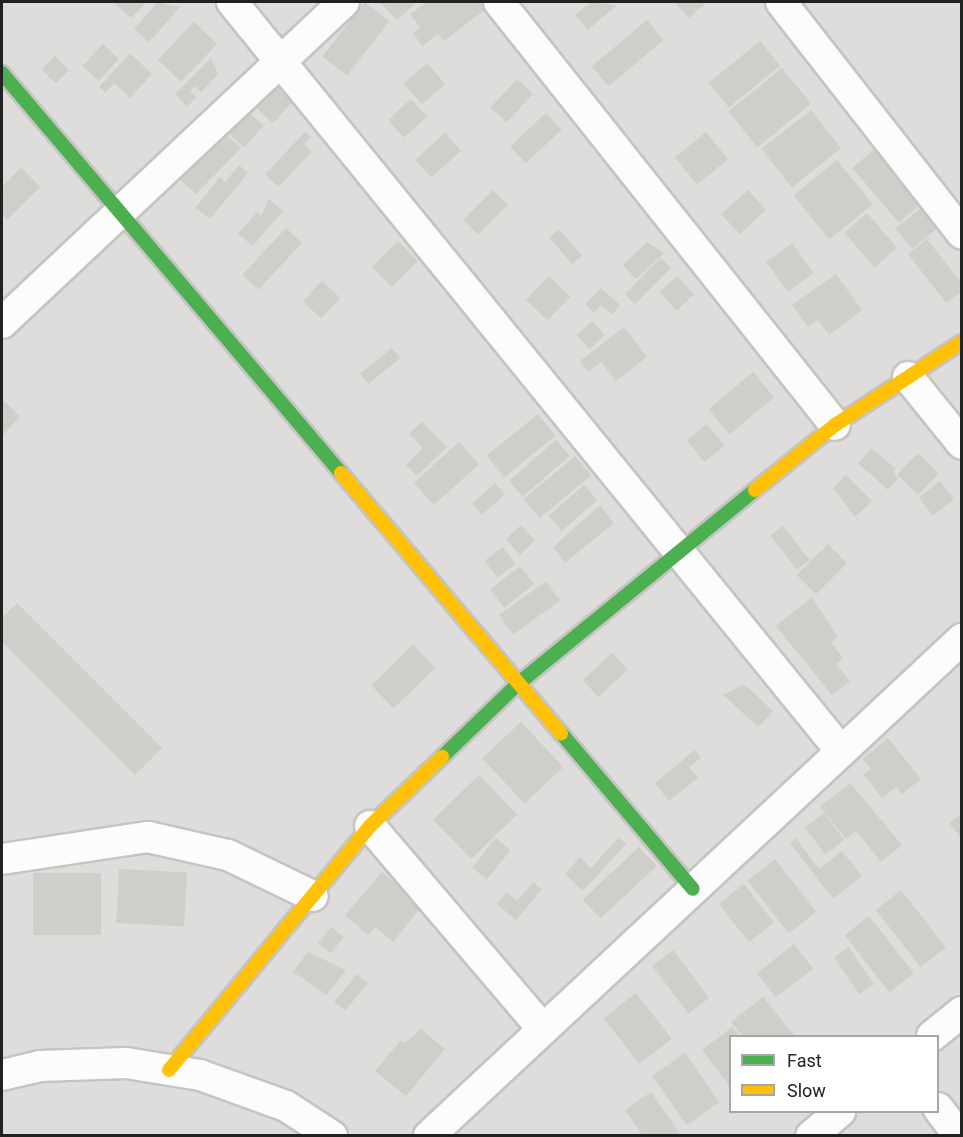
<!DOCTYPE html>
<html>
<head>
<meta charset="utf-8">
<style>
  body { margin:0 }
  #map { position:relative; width:963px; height:1137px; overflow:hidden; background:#efedea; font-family:Roboto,sans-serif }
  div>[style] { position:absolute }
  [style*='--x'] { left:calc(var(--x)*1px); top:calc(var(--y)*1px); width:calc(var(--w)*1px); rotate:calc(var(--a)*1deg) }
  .residential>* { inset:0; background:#dedddb }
  .building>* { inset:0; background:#d0cecb; transform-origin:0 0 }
  .roads { filter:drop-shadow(2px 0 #c5c4c2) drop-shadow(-2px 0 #c5c4c2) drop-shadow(0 2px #c5c4c2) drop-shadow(0 -2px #c5c4c2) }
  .street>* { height:30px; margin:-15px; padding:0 15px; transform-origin:15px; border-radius:15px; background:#fdfcfc }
  .fast>* { height:14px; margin:-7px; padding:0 7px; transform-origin:7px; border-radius:7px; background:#4caf50 }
  .slow>* { height:14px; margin:-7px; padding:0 7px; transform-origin:7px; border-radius:7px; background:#ffc107 }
  span { translate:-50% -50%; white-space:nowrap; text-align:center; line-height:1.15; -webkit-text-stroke:4.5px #fff; paint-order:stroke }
  .frame { position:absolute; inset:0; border:3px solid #212121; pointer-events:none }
  .legend { position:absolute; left:729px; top:1035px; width:210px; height:78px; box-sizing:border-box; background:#fff; border:2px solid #a6a6a6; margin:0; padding:8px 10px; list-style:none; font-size:18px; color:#212121 }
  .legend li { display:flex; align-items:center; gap:12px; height:30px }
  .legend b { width:30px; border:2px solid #a6a6a6 }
</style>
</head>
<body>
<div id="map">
  <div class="residential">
    <i style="clip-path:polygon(evenodd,2px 2px,961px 2px,961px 1135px,2px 1136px,2px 2px,730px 1036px,938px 1036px,938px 1112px,730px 1112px,730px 1036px)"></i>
  </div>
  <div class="building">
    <i style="clip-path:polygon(113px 2px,147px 2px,131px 18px)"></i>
    <i style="clip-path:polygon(158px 2px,180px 7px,149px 42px,134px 29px)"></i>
    <i style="left:365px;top:2px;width:31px;height:69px;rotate:38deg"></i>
    <i style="clip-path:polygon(379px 2px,417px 2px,397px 20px)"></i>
    <i style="clip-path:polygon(427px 2px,480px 2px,486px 9px,444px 41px,438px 34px,422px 46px,413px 33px,420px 27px,410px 14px)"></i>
    <i style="clip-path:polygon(591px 2px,617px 5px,588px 30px,575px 15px)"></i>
    <i style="clip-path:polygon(674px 2px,707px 2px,689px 18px)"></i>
    <i style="left:647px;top:20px;width:26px;height:72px;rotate:50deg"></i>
    <i style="left:194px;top:22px;width:32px;height:52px;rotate:44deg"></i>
    <i style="left:760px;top:41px;width:32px;height:66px;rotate:51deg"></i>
    <i style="left:103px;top:44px;width:22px;height:30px;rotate:43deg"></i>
    <i style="clip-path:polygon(130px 53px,152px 74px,130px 98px,114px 83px,105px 93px,99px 87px)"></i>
    <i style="left:55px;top:56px;width:20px;height:19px;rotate:45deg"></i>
    <i style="clip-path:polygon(211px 58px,218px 74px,201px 92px,195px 86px,190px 91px,196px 97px,187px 107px,175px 94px)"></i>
    <i style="left:427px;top:63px;width:28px;height:31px;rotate:49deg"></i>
    <i style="left:782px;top:68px;width:46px;height:69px;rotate:51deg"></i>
    <i style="left:279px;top:75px;width:28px;height:40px;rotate:42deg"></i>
    <i style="left:517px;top:79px;width:22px;height:39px;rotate:43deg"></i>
    <i style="left:411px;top:99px;width:24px;height:31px;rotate:48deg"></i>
    <i style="left:245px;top:109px;width:25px;height:29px;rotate:42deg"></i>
    <i style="left:811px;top:110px;width:49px;height:63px;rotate:52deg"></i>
    <i style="left:546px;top:113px;width:23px;height:49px;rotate:47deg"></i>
    <i style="clip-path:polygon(214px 125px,241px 148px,196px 194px,175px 176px)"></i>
    <i style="clip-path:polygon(305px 132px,311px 137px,305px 144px,312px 152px,278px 187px,265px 174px)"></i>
    <i style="left:706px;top:132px;width:35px;height:40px;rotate:51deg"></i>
    <i style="left:445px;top:133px;width:24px;height:40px;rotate:48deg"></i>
    <i style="left:883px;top:142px;width:72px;height:40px;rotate:50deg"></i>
    <i style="left:837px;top:160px;width:57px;height:56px;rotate:51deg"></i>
    <i style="clip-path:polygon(239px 165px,248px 173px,210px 219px,195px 208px,220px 177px,225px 182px)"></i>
    <i style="clip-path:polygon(21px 167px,40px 187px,7px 220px,2px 214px,2px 187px)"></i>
    <i style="left:493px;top:190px;width:21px;height:42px;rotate:45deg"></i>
    <i style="left:748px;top:190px;width:27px;height:36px;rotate:48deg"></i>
    <i style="clip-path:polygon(269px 199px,283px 211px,253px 246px,238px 234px,257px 212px,261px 216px)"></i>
    <i style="left:926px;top:204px;width:26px;height:39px;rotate:51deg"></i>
    <i style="left:867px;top:213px;width:46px;height:30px;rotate:49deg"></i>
    <i style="left:286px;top:228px;width:22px;height:64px;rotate:43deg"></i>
    <i style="left:559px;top:229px;width:35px;height:13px;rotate:49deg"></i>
    <i style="clip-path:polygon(927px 239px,962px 284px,962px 291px,946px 303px,908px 254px)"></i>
    <i style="left:398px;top:241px;width:28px;height:37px;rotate:45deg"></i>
    <i style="clip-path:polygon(647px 242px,664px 253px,636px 279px,623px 265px)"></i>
    <i style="left:792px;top:243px;width:37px;height:32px;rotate:54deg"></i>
    <i style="left:661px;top:258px;width:14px;height:51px;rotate:45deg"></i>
    <i style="clip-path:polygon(836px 274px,862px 310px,829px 335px,818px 320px,808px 327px,792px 305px)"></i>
    <i style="left:549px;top:276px;width:30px;height:33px;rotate:44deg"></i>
    <i style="left:677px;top:276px;width:25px;height:24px;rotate:47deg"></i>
    <i style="left:322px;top:281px;width:25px;height:28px;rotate:43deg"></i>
    <i style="clip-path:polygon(601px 288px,620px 305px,612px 315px,601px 305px,594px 313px,585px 304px)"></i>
    <i style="left:592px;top:321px;width:19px;height:21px;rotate:47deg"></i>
    <i style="clip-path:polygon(624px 327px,647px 357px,616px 381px,601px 362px,588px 372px,580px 361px)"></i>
    <i style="left:392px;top:348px;width:13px;height:41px;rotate:51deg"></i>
    <i style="left:753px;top:372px;width:33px;height:58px;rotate:50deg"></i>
    <i style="clip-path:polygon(2px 399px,20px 416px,2px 436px)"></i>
    <i style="left:538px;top:414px;width:28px;height:66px;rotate:51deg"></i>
    <i style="clip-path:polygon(422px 422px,447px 447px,417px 476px,406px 465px,423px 448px,409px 434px)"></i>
    <i style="left:707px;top:424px;width:28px;height:26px;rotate:51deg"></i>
    <i style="left:556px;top:440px;width:21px;height:62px;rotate:49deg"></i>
    <i style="left:459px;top:442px;width:30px;height:61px;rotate:48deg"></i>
    <i style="clip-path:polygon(872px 448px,896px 469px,893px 473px,898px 478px,888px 490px,858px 463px)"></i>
    <i style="left:918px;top:453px;width:29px;height:30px;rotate:44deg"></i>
    <i style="left:575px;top:456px;width:25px;height:67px;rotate:50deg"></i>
    <i style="clip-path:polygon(846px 475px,872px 501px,855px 517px,833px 488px)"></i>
    <i style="left:940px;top:481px;width:23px;height:27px;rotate:52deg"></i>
    <i style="left:495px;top:483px;width:15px;height:31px;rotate:48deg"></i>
    <i style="left:584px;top:485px;width:20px;height:47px;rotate:49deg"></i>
    <i style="clip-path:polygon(600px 505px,614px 523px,565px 563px,553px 547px)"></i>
    <i style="left:521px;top:525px;width:21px;height:21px;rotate:47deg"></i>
    <i style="left:783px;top:526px;width:43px;height:16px;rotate:52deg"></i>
    <i style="left:828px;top:544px;width:27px;height:44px;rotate:45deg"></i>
    <i style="left:503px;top:547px;width:21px;height:23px;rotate:53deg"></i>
    <i style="left:520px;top:566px;width:23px;height:38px;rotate:52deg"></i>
    <i style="left:546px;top:581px;width:24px;height:58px;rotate:54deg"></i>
    <i style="clip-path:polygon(812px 597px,838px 637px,831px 642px,843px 658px,836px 664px,850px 681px,832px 695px,776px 626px)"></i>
    <i style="clip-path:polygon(17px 603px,162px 748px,135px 775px,2px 642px,2px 618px)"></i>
    <i style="left:413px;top:645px;width:32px;height:58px;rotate:46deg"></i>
    <i style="left:612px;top:653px;width:23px;height:40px;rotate:47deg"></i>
    <i style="clip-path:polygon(744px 684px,773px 711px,758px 727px,723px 695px)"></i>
    <i style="left:521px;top:722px;width:62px;height:53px;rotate:47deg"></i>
    <i style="clip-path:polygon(888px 738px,921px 779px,902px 794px,896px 787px,882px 798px,863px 774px,871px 769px,863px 759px)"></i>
    <i style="clip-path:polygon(695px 750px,701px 758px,689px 767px,698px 778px,669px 801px,655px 783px)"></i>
    <i style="left:479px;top:775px;width:55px;height:64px;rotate:46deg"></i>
    <i style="clip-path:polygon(850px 783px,902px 845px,881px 862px,856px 831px,846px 839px,820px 807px)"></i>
    <i style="left:824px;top:813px;width:34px;height:24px;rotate:53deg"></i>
    <i style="clip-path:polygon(962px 813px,962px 839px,949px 823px)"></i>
    <i style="clip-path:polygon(619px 837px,626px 844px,583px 891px,565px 874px,580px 857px,591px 868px)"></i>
    <i style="left:496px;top:838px;width:19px;height:38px;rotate:39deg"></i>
    <i style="clip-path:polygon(796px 838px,819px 869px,842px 851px,862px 876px,833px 899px,790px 843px)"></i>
    <i style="left:639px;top:847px;width:26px;height:77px;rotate:47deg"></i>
    <i style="left:775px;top:859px;width:67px;height:35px;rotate:52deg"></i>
    <i style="left:119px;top:869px;width:68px;height:54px;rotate:3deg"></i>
    <i style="clip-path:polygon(382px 872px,422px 906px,393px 942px,375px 927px,368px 935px,345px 915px)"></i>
    <i style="left:33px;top:873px;width:68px;height:62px"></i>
    <i style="clip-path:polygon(533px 882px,542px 889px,516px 920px,497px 904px,507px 892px,517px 901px)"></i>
    <i style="left:744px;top:884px;width:49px;height:32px;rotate:52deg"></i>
    <i style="left:901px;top:890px;width:73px;height:32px;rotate:52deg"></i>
    <i style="left:869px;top:916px;width:73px;height:31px;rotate:52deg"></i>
    <i style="left:331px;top:927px;width:16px;height:21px;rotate:38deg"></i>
    <i style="left:794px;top:944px;width:31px;height:47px;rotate:52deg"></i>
    <i style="left:849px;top:947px;width:45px;height:18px;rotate:56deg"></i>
    <i style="left:673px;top:950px;width:60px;height:26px;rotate:53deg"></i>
    <i style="clip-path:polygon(308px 952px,346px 970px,327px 995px,293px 972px)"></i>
    <i style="left:357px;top:974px;width:14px;height:36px;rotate:39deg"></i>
    <i style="left:636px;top:993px;width:58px;height:41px;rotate:52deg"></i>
    <i style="clip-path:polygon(763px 997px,795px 1036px,743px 1036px,731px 1022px)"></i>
    <i style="clip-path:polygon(732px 1027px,740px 1036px,730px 1036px,730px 1087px,702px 1050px)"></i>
    <i style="clip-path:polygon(421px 1029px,445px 1049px,406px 1096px,375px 1071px,401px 1040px,405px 1043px)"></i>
    <i style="left:685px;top:1053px;width:60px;height:40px;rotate:55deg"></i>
    <i style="clip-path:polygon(651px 1092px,680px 1134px,678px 1136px,643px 1136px,625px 1110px)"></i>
  </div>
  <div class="roads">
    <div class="street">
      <i style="--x:232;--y:2;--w:965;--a:50.89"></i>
      <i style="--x:499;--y:2;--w:540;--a:51.54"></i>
      <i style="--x:781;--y:2;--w:294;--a:52"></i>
      <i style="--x:2;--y:323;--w:469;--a:-43.2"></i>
      <i style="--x:908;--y:377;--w:86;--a:51.1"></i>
      <i style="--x:370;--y:826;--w:267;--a:49.6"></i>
      <i style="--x:2;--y:859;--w:148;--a:-8.6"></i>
      <i style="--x:148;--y:837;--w:82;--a:12.7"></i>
      <i style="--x:228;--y:855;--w:94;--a:25.8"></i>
      <i style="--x:932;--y:1036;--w:38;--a:-39"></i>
      <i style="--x:2;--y:1075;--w:39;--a:-13"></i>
      <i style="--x:40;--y:1066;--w:86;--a:-2"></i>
      <i style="--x:126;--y:1063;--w:75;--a:9.2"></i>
      <i style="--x:200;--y:1075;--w:91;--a:19.8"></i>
      <i style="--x:286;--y:1106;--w:55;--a:33.1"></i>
      <i style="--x:938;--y:1108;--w:35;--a:53"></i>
      <i style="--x:429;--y:1136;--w:729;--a:-43"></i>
      <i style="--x:811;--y:1136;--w:38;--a:-40"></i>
    </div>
    <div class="fast">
      <i style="--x:2;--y:73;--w:524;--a:49.72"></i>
      <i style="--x:561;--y:733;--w:204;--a:49.8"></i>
      <i style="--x:442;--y:757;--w:107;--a:-43.9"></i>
      <i style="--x:519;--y:683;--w:305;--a:-39.3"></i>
    </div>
    <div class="slow">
      <i style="--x:341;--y:473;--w:341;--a:49.8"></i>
      <i style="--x:755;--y:490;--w:103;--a:-39.1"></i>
      <i style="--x:835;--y:425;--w:152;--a:-33.2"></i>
      <i style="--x:169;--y:1070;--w:316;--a:-50.5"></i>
      <i style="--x:370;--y:826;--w:100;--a:-43.8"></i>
    </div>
  </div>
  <div class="frame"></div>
  <ul class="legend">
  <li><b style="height:8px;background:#4caf50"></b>Fast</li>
  <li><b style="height:8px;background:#ffc107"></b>Slow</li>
  </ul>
</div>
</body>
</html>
